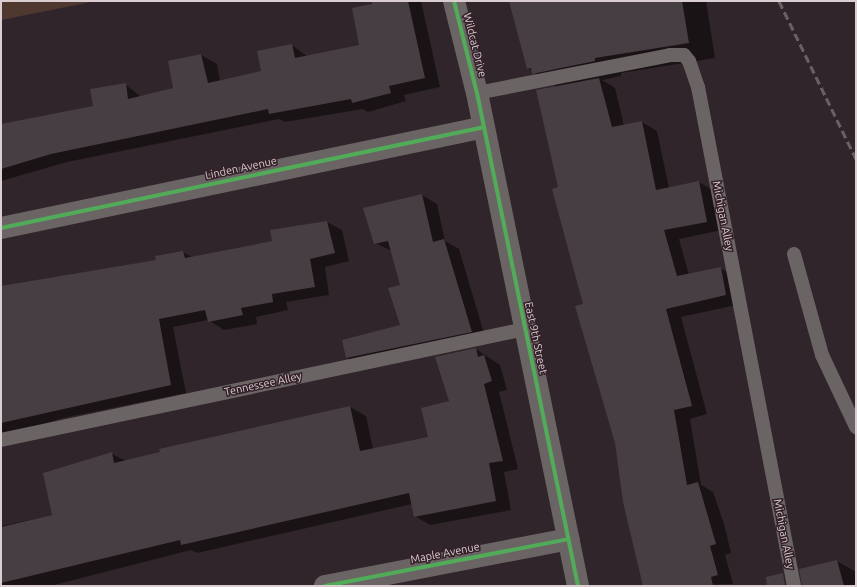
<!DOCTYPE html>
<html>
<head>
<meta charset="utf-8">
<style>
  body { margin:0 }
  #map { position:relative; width:857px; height:587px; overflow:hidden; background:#30252a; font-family:Ubuntu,sans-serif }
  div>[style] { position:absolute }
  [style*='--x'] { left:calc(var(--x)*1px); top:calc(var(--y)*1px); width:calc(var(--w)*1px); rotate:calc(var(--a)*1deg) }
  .green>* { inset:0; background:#4f392e }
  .shadow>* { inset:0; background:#0007 }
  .building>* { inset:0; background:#463e43 }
  .lane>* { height:14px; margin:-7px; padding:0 7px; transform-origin:7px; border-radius:7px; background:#6b6465 }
  .street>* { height:22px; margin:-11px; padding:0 11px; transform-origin:11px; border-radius:11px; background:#6b6465 }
  .rail>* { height:3px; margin-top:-1.5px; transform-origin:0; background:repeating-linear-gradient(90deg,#686063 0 8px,transparent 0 12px) }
  .cycleway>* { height:4px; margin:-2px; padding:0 2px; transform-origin:2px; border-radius:2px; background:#51ab58 }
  span { translate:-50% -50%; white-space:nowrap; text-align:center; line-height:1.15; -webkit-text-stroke:3px #342129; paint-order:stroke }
  .street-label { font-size:11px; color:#dbced3 }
  .frame { position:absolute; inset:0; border:2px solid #dbced3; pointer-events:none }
</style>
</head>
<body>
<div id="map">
  <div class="green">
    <i style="clip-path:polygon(1px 1px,96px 1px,1px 20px)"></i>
  </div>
  <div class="shadow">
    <i style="clip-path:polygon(372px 1px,421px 1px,440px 87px,404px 95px,406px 101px,368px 112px,363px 109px,285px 122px,279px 119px,67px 162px,1px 181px,1px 127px,94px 106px,125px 84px,141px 97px,175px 89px,201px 55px,217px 64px,220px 81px,262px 72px,292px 45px,308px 57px,360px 46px)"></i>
    <i style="clip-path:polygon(510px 1px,706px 1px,715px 58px,621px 73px,621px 76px,602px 80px,615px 88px,624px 126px,642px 122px,657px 131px,669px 188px,699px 182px,714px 191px,722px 230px,679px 239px,689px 275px,720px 268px,736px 277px,741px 304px,681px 317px,707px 414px,690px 419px,701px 485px,713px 492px,724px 524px,731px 553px,725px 555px,733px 584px,649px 586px,559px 188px,557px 87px,527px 68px)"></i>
    <i style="clip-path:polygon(422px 195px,437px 204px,445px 241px,459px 249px,486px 340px,362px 366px,347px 358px,401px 326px,401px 286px,392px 251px,375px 243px)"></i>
    <i style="clip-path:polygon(327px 222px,342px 230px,349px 261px,325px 267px,329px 295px,286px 302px,288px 310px,256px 317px,257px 324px,224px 330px,208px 320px,173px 327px,186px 393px,63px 418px,8px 435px,1px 431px,1px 287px,157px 261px,183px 252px,192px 257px,273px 241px)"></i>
    <i style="clip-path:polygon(476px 349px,500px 365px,507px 390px,499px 392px,518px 469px,504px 472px,511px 510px,430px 525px,415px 516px,412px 504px,197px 553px,191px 550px,50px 586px,1px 586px,1px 526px,53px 515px,112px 454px,126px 461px,161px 453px,160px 450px,350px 407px,366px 416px,373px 449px,429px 438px)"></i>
    <i style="clip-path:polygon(837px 561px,856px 572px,856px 586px,806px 586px)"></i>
  </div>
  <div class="building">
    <i style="clip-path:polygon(371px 1px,408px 1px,425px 78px,389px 86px,391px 93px,352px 103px,351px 99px,269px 114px,268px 109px,51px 154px,1px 169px,1px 124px,93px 106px,90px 89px,126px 83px,128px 99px,173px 88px,168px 61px,201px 54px,208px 83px,261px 71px,257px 51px,292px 44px,295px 58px,359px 45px,352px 8px,372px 4px)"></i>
    <i style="clip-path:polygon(509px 1px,682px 1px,689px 43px,595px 58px,595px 61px,532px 74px,531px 68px,527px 69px)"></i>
    <i style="clip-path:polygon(599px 78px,612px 127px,642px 121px,656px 190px,699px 181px,707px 222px,664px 230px,677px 276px,721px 267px,726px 295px,666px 309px,692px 406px,674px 410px,687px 485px,698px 482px,716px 544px,710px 546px,718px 575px,711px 577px,713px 586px,643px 586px,623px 502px,615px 443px,575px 306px,583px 304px,552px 189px,558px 187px,536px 90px)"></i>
    <i style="clip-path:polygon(422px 194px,433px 242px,444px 239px,472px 332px,346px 358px,342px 340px,400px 325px,388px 288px,400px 285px,388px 241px,374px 244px,363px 208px)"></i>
    <i style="clip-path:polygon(327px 221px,335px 253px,310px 259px,315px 287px,272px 294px,273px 302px,241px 308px,243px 315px,208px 322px,205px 310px,159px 319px,171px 385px,1px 423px,1px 286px,156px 260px,155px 256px,183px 251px,185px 258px,272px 241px,270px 230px)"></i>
    <i style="clip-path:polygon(476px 348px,478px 357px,484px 355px,492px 381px,484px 384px,503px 461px,489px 463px,496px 501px,414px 517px,409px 493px,181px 545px,180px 540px,1px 583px,1px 527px,52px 515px,43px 473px,112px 452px,114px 463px,160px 452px,159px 449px,350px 406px,360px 451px,428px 437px,421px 408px,449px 401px,435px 357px)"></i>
    <i style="clip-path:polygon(837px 560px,844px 586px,802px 586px,799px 569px)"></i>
    <i style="clip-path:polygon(783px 573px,785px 586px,767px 586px,766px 577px)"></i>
  </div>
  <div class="lane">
    <i style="--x:477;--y:93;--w:197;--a:-11.1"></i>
    <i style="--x:670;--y:55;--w:14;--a:0"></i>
    <i style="--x:684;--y:55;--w:8;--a:50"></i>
    <i style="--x:689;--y:61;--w:28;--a:71"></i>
    <i style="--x:698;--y:87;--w:508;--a:79.11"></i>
    <i style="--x:794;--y:254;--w:105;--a:74.5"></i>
    <i style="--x:822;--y:355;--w:80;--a:64.7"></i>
    <i style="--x:1;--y:440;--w:536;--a:-11.96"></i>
  </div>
  <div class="street">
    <i style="--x:454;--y:1;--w:95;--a:76"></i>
    <i style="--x:477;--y:93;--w:503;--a:78.42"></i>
    <i style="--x:1;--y:228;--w:493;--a:-11.8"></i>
    <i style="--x:325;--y:586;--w:248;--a:-10.9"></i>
  </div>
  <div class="rail">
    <i style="--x:779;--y:1;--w:176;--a:64"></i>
  </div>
  <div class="cycleway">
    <i style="--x:454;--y:1;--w:95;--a:76"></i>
    <i style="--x:477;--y:93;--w:503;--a:78.42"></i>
    <i style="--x:1;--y:228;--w:493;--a:-11.8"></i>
    <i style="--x:325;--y:586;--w:248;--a:-10.9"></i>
  </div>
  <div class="street-label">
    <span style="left:475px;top:45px;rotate:76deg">Wildcat Drive</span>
    <span style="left:241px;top:168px;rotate:-12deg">Linden Avenue</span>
    <span style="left:723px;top:216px;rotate:79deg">Michigan Alley</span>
    <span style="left:536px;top:338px;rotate:78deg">East 9th Street</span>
    <span style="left:263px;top:384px;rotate:-12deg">Tennessee Alley</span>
    <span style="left:784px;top:534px;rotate:79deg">Michigan Alley</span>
    <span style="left:445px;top:553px;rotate:-11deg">Maple Avenue</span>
  </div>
  <div class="frame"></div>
</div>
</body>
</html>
